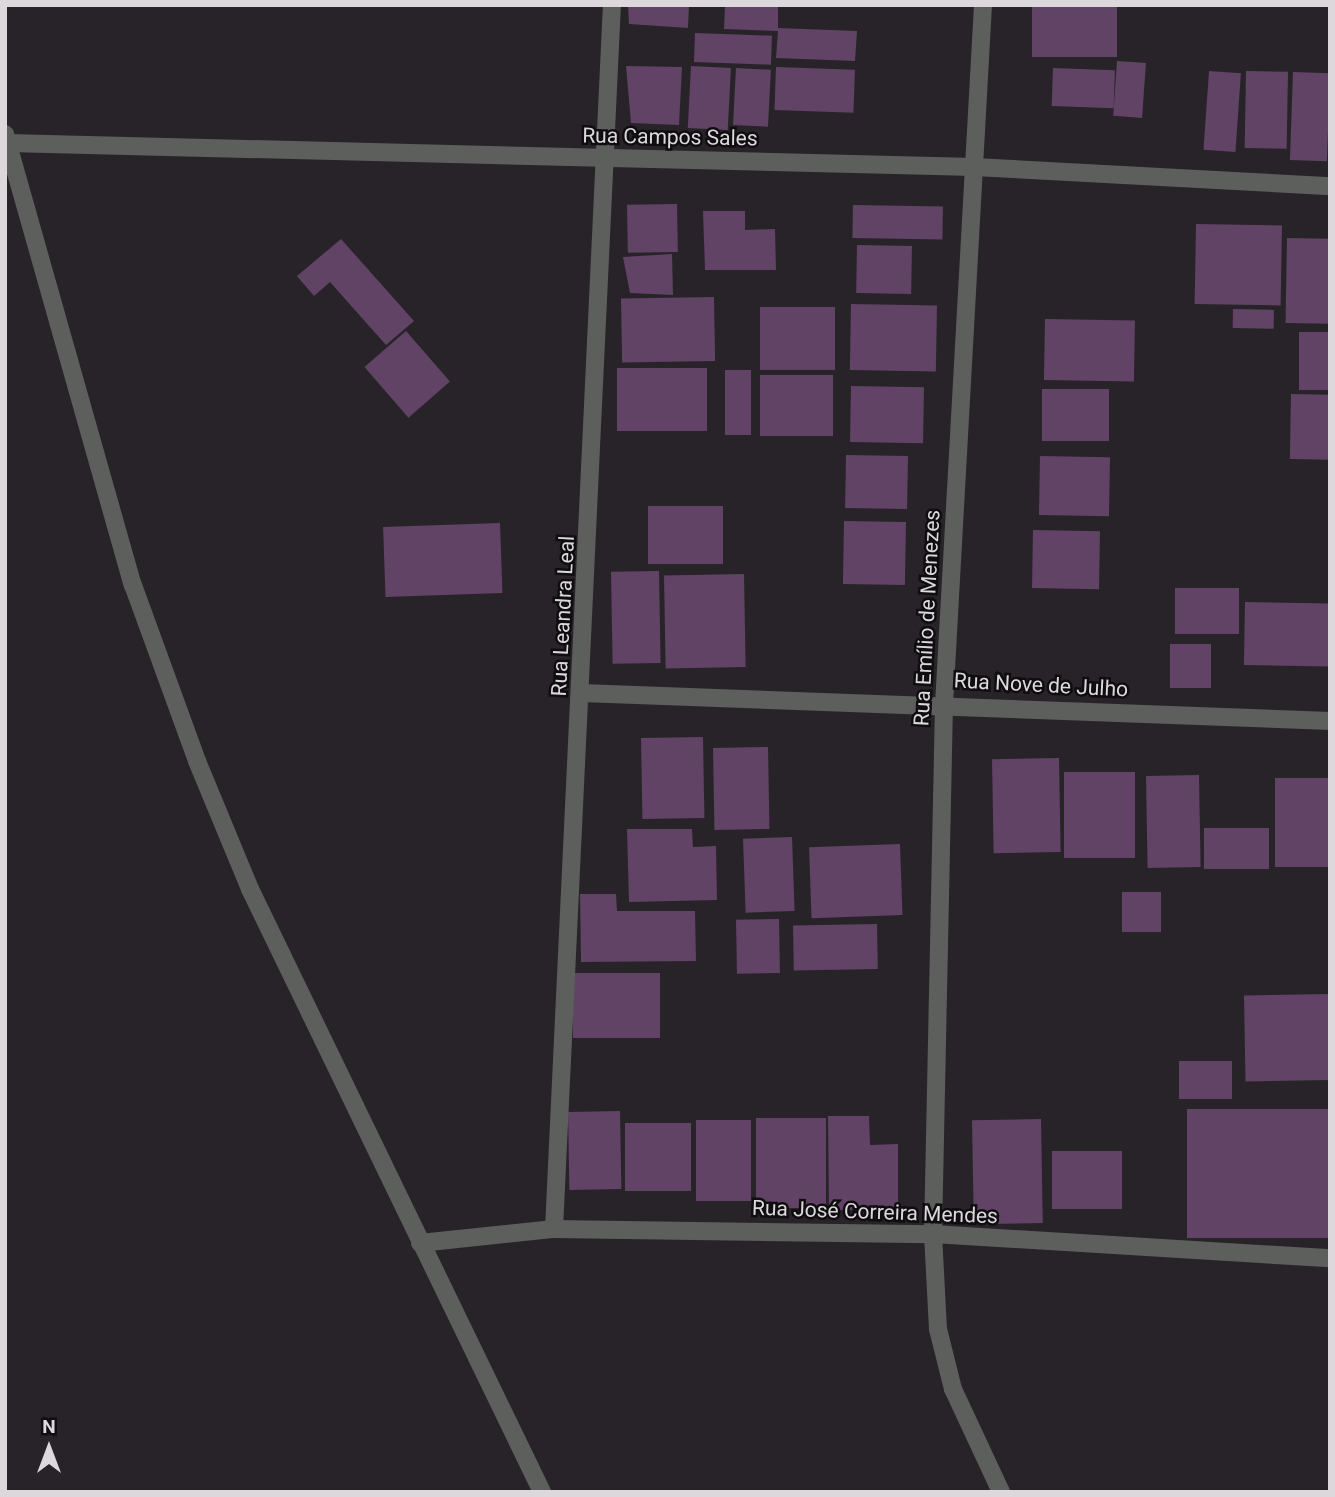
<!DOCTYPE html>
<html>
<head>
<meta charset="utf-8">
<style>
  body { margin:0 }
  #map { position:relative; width:1335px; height:1497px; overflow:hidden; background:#282328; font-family:Roboto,sans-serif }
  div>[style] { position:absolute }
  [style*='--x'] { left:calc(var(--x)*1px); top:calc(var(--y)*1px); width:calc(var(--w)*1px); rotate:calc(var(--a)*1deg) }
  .building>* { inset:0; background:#604365; transform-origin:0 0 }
  .minor>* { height:18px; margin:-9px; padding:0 9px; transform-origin:9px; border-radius:9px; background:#5d5f5c }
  span { translate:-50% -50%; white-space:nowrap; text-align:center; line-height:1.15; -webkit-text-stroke:5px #0f0d0f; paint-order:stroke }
  .street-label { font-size:21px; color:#dcd8dc }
  .frame { position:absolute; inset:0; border:7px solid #dcd8dc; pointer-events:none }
  .north { position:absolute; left:14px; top:1413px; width:70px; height:70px; -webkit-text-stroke:5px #0f0d0f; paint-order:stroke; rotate:0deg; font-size:19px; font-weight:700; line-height:28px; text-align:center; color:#dcd8dc }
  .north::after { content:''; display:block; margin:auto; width:24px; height:32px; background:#dcd8dc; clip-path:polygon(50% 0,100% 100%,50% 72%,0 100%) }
</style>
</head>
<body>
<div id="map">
  <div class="building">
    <i style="clip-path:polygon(628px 5px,689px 5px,688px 28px,629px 24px)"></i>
    <i style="clip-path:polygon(725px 5px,778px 5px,778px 28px,857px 31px,855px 61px,776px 58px,778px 31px,724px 29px)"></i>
    <i style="left:1032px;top:5px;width:85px;height:52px"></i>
    <i style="left:695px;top:33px;width:77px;height:29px;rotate:2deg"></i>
    <i style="left:1117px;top:61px;width:29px;height:55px;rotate:4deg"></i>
    <i style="clip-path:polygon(626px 66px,682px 67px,679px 125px,631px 123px)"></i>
    <i style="left:691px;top:66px;width:40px;height:62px;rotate:3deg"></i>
    <i style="left:776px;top:67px;width:79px;height:43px;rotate:2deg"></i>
    <i style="left:736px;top:68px;width:35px;height:57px;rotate:3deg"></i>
    <i style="left:1053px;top:68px;width:62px;height:38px;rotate:2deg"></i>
    <i style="left:1209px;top:71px;width:32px;height:79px;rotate:4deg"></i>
    <i style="left:1246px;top:71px;width:42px;height:77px;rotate:1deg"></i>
    <i style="left:1293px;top:72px;width:37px;height:88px;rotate:2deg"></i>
    <i style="left:677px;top:204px;width:48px;height:50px;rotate:89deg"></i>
    <i style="left:853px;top:205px;width:90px;height:33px;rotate:1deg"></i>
    <i style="clip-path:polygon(703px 211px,745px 211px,745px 230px,775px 229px,776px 270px,705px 270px)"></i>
    <i style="left:1196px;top:224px;width:86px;height:80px;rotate:1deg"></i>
    <i style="left:1287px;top:238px;width:43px;height:85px;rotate:1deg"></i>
    <i style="clip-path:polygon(341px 239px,414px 321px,386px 345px,330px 282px,314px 296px,297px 276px)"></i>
    <i style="left:857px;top:245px;width:55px;height:48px;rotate:1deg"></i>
    <i style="clip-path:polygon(672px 254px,673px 295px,630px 293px,623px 257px)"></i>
    <i style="left:714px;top:297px;width:64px;height:93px;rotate:89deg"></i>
    <i style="left:851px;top:304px;width:86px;height:66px;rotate:1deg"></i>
    <i style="left:760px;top:307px;width:75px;height:63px"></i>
    <i style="left:1233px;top:309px;width:41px;height:19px;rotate:1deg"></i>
    <i style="left:1045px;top:319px;width:90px;height:61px;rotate:1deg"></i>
    <i style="left:406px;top:331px;width:67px;height:55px;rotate:49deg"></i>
    <i style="left:1299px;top:332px;width:31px;height:58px"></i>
    <i style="left:707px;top:368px;width:63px;height:90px;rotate:90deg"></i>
    <i style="left:725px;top:370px;width:26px;height:65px"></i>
    <i style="left:833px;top:375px;width:61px;height:73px;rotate:90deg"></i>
    <i style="left:851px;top:386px;width:73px;height:56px;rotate:1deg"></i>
    <i style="left:1042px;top:389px;width:67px;height:52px"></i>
    <i style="left:1291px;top:394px;width:39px;height:65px;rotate:1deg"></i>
    <i style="left:846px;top:455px;width:62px;height:53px;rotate:1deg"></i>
    <i style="left:1040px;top:456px;width:70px;height:59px;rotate:1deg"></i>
    <i style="left:648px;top:506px;width:75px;height:58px"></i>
    <i style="left:844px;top:521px;width:62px;height:63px;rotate:1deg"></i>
    <i style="left:500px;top:523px;width:70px;height:117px;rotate:88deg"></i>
    <i style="left:1033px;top:530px;width:67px;height:58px;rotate:1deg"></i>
    <i style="left:659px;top:571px;width:92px;height:48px;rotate:89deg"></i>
    <i style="left:744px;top:574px;width:93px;height:80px;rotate:89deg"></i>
    <i style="left:1175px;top:588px;width:64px;height:46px"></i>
    <i style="left:1245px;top:602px;width:85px;height:63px;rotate:1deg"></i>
    <i style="left:1170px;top:644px;width:41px;height:44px"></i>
    <i style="left:703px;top:737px;width:81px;height:62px;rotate:89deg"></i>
    <i style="left:768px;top:747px;width:82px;height:55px;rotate:89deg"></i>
    <i style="left:1059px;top:758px;width:94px;height:67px;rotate:89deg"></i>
    <i style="left:1064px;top:772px;width:71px;height:86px"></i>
    <i style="left:1199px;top:775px;width:92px;height:53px;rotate:89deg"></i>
    <i style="left:1330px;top:778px;width:89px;height:55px;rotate:90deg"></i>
    <i style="left:1269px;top:828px;width:41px;height:65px;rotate:90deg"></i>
    <i style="clip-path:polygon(627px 829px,692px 829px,693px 847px,716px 846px,717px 900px,629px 902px)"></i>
    <i style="left:792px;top:837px;width:74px;height:49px;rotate:88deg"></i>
    <i style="left:900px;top:844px;width:71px;height:91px;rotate:88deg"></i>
    <i style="left:1122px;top:892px;width:39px;height:40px"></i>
    <i style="clip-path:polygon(580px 894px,616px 894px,617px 911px,695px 911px,696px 961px,581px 962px)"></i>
    <i style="left:779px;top:919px;width:54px;height:43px;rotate:89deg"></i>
    <i style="left:877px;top:924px;width:45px;height:84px;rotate:89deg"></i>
    <i style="left:573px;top:973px;width:87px;height:65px"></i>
    <i style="left:1329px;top:994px;width:86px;height:85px;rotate:89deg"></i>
    <i style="left:1232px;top:1061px;width:38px;height:53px;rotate:90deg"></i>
    <i style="left:1330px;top:1109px;width:129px;height:143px;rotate:90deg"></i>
    <i style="left:620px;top:1111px;width:78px;height:52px;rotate:89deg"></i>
    <i style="clip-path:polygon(828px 1116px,869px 1116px,870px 1145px,898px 1144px,898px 1210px,829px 1210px)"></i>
    <i style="left:756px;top:1118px;width:70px;height:90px"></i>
    <i style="left:1041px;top:1119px;width:104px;height:69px;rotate:89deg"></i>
    <i style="left:696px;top:1120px;width:55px;height:81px"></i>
    <i style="left:625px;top:1123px;width:66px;height:68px"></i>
    <i style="left:1122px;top:1151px;width:58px;height:70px;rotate:90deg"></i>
  </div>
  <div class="minor">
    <i style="--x:983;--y:5;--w:700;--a:93.19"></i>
    <i style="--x:944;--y:704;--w:530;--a:91.19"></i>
    <i style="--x:933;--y:1234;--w:95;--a:87"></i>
    <i style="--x:938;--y:1329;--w:62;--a:76"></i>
    <i style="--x:953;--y:1389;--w:114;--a:65"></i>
    <i style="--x:5;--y:134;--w:469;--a:74.2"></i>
    <i style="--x:133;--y:585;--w:187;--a:70"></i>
    <i style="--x:197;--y:761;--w:139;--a:67.5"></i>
    <i style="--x:250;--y:889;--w:670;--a:64.16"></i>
    <i style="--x:8;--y:143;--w:967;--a:1.42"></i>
    <i style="--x:975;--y:167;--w:356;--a:3.1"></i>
    <i style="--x:582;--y:693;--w:749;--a:2.14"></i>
    <i style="--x:554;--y:1229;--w:1225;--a:-87.29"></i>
    <i style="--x:420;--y:1243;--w:135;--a:-6"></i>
    <i style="--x:554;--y:1229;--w:379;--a:0.8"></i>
    <i style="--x:933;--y:1234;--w:398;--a:3.5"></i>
  </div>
  <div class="street-label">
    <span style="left:670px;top:137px;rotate:1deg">Rua Campos Sales</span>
    <span style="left:563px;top:616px;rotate:-87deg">Rua Leandra Leal</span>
    <span style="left:927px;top:618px;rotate:-87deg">Rua Emílio de Menezes</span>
    <span style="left:1041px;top:685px;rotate:3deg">Rua Nove de Julho</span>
    <span style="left:875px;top:1212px;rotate:2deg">Rua José Correira Mendes</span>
  </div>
  <div class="frame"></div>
  <div class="north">N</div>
</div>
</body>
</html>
